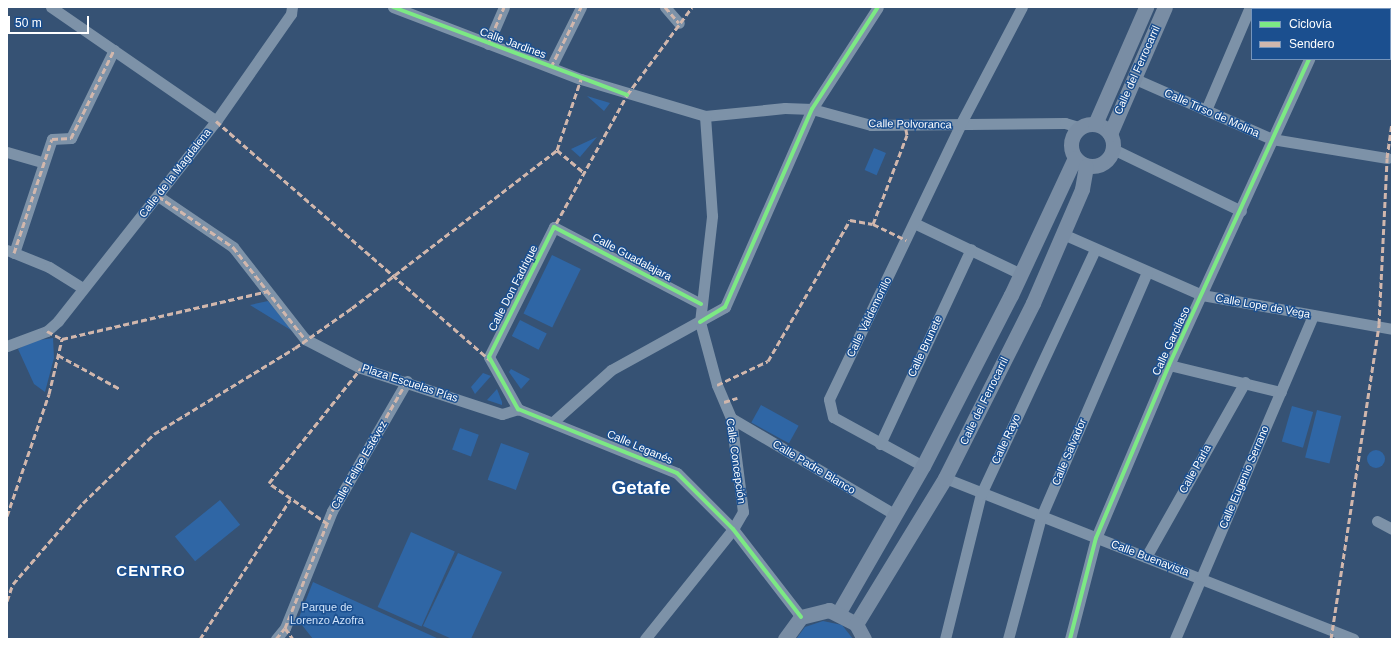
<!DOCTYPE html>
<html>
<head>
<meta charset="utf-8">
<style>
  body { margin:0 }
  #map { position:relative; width:1399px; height:646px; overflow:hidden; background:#365274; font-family:Arial,sans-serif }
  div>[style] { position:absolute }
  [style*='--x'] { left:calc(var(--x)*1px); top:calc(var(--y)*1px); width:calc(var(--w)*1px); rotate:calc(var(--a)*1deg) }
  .green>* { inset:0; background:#2f66a5; transform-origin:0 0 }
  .round { border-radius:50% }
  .street>* { height:11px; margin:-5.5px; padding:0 5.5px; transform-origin:5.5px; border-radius:5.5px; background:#7d92a8 }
  .secondary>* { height:15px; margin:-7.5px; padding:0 7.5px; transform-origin:7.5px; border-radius:7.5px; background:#798da4 }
  .secondary>.ring { margin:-7.5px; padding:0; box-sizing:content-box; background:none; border:15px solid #798da4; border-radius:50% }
  .quiet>* { height:3px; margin-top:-1.5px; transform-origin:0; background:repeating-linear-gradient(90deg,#d1b7ad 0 6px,transparent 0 9px) }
  .cycleway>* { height:4px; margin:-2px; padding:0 2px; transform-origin:2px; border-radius:2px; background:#7ce984 }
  span { translate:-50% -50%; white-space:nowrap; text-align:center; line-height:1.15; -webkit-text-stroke:3px #1b4f8f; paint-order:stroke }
  .street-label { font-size:11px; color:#fff }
  .park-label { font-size:11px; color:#cfe3fa }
  .district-label { font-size:15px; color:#fff; font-weight:700; letter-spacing:1px }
  .town-label { font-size:19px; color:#fff; font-weight:700 }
  .frame { position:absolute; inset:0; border:8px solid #fff; pointer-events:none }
  .legend { position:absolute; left:1251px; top:8px; width:140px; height:52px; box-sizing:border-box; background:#1b4f8f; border:1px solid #7695bc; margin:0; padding:5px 7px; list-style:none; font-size:12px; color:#fff }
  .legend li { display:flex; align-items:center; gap:8px; height:20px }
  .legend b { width:20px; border:1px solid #7695bc }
  .scale { position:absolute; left:8px; top:16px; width:81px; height:18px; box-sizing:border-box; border:2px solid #fff; border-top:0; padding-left:5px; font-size:12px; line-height:14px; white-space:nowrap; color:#fff; -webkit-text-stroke:3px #1b4f8f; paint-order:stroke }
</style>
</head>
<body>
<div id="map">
  <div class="green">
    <i style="clip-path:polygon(587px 96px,610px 103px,604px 111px)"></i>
    <i style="clip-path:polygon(597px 137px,580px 157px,571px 149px)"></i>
    <i style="left:874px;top:148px;width:13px;height:24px;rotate:23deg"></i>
    <i style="left:552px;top:255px;width:32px;height:65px;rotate:26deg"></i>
    <i style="clip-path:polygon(268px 301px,294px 332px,250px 305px)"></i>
    <i style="left:520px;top:320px;width:30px;height:18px;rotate:27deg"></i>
    <i style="clip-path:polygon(53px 338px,54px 358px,45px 392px,34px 384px,18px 349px,33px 341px)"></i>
    <i style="clip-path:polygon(511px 369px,530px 379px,521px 389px,509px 372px)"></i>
    <i style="clip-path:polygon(483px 373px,491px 376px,475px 394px,471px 387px)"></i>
    <i style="clip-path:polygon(497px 389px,502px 402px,502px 405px,487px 400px)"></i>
    <i style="left:761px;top:405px;width:43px;height:20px;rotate:29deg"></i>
    <i style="left:1292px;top:406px;width:22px;height:37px;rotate:16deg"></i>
    <i style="left:1317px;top:410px;width:25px;height:49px;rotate:14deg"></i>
    <i style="left:460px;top:428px;width:20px;height:23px;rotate:20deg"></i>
    <i style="left:501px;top:443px;width:30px;height:39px;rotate:20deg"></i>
    <i class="round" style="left:1367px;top:450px;width:18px;height:18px"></i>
    <i style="left:220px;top:500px;width:32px;height:58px;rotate:51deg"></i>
    <i style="left:411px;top:532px;width:48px;height:82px;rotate:24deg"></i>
    <i style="clip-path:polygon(458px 553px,502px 572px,471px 639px,452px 639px,423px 626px)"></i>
    <i style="clip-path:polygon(313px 582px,439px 639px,313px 639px,298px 620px)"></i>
    <i style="clip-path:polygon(823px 621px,842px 625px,853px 639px,796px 639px,805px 627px)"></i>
  </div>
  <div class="street">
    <i style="--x:51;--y:7;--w:201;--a:34.6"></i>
    <i style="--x:393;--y:7;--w:201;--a:21"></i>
    <i style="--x:581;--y:79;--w:129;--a:16.6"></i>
    <i style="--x:705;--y:116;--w:80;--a:-5.7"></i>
    <i style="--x:785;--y:108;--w:27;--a:2"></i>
    <i style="--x:812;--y:109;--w:61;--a:15.2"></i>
    <i style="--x:871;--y:125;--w:194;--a:-0.6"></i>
    <i style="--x:1065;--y:123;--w:14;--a:17"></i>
    <i style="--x:665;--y:7;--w:21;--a:49"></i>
    <i style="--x:1332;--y:9;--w:2;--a:-63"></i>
    <i style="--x:488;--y:44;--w:40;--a:-66.6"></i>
    <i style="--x:551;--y:67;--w:67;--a:-63.4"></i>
    <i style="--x:1133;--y:78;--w:152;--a:23.7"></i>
    <i style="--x:1272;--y:139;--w:117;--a:9.4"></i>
    <i style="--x:1206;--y:110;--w:112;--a:-66.9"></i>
    <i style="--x:1113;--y:149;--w:142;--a:25.8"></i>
    <i style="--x:7;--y:152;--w:36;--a:16"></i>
    <i style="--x:158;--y:196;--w:91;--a:34.2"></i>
    <i style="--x:233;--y:247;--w:117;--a:52"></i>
    <i style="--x:305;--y:339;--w:63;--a:27.4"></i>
    <i style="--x:361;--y:368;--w:148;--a:18.1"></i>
    <i style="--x:502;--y:414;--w:17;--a:-17"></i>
    <i style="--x:914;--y:223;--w:119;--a:25.5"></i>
    <i style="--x:1063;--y:234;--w:152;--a:23.7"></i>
    <i style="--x:1202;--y:295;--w:193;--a:10.1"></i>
    <i style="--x:7;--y:250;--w:45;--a:22"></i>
    <i style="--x:49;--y:267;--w:38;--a:32"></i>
    <i style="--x:14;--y:253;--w:120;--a:-71.6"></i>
    <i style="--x:52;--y:139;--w:19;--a:-3"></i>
    <i style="--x:71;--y:138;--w:98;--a:-64"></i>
    <i style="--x:701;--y:304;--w:166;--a:-152.4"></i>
    <i style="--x:554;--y:227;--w:145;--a:116.6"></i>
    <i style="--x:489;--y:357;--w:60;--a:60.9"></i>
    <i style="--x:518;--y:409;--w:171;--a:21.9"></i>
    <i style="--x:677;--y:473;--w:79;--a:45"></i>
    <i style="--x:733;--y:529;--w:111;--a:52.3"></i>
    <i style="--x:7;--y:346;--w:43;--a:-20.6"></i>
    <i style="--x:47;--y:331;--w:15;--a:-42"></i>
    <i style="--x:58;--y:321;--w:255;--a:-51.7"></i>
    <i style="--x:216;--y:121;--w:131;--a:-55"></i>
    <i style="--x:291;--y:14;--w:7;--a:-82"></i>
    <i style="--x:1169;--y:365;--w:115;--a:13.6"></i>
    <i style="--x:731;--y:418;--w:191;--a:30.5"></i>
    <i style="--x:554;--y:421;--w:76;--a:-41.8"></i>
    <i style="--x:611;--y:370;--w:130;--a:-28.9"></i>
    <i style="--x:725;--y:307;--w:216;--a:-66.3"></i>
    <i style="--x:812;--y:109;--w:121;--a:-57.1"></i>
    <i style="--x:880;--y:444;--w:215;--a:-65"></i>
    <i style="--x:923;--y:466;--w:102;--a:-151.4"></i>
    <i style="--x:833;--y:417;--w:18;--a:-103"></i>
    <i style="--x:829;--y:399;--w:304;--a:-64.4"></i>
    <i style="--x:960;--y:125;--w:133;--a:-62.3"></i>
    <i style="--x:945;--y:478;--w:439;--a:21.5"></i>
    <i style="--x:1377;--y:521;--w:17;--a:28"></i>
    <i style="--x:1146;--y:557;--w:201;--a:-60.5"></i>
    <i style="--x:276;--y:639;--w:14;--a:-51"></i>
    <i style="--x:285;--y:628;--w:126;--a:-68.1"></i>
    <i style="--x:332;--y:511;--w:150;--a:-60"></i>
    <i style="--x:645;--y:639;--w:141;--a:-51.3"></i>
    <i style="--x:733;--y:529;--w:20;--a:-60"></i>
    <i style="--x:743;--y:512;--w:95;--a:-97.3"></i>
    <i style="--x:731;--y:418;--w:36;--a:-113"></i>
    <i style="--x:717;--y:385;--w:65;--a:-105.1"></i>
    <i style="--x:700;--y:322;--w:107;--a:-83.5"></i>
    <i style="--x:712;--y:216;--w:100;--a:-94"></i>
    <i style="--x:945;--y:639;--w:149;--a:-76.1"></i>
    <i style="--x:981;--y:494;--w:270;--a:-65"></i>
    <i style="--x:1008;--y:639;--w:126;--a:-74.9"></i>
    <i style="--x:1041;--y:517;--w:267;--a:-66.6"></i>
    <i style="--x:1070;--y:639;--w:104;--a:-75.6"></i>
    <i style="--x:1096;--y:538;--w:188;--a:-67.1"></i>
    <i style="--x:1169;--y:365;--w:337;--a:-65.4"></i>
    <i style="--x:1175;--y:639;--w:352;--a:-66.9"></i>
  </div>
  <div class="secondary">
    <i class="ring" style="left:1071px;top:124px;width:27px;height:27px"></i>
    <i style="--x:1095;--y:124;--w:128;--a:-66.4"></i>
    <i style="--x:1110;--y:134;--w:138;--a:-66.6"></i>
    <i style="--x:839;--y:612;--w:168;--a:-60.1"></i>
    <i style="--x:923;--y:466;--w:192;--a:-62.8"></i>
    <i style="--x:1011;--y:295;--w:151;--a:-65"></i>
    <i style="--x:856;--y:624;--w:171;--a:-58.6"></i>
    <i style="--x:945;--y:478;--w:196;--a:-63.3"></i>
    <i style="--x:1033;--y:303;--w:124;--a:-66.7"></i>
    <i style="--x:1082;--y:189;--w:23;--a:-80"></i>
    <i style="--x:785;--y:639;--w:27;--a:-54"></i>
    <i style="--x:801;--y:617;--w:29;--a:-14"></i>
    <i style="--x:829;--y:610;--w:30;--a:27"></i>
    <i style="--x:856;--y:624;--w:17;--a:62"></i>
  </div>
  <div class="quiet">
    <i style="--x:665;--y:7;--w:21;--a:49"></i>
    <i style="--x:488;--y:44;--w:40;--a:-66.6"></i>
    <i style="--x:551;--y:67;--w:67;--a:-63.4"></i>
    <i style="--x:216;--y:121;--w:364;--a:41.1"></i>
    <i style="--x:557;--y:150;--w:75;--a:-71.3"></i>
    <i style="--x:557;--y:150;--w:35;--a:40"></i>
    <i style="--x:158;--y:196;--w:91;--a:34.2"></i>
    <i style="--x:233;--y:247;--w:117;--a:52"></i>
    <i style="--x:873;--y:224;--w:95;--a:-69.1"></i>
    <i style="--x:907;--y:135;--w:10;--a:-101"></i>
    <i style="--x:552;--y:231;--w:155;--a:-61.1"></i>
    <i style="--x:627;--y:95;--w:109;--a:-53.5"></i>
    <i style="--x:14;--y:253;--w:120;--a:-71.6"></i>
    <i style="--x:52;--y:139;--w:19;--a:-3"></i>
    <i style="--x:71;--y:138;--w:98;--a:-64"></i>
    <i style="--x:47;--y:331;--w:17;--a:28"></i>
    <i style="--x:62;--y:339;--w:212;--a:-13.1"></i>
    <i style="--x:58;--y:355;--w:71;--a:28.7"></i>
    <i style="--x:717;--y:385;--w:56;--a:-25.2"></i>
    <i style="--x:768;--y:361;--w:163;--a:-59.8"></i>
    <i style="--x:850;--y:220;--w:23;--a:10"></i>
    <i style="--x:873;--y:224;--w:37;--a:26"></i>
    <i style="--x:724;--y:402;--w:14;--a:-17"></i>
    <i style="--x:7;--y:516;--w:129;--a:-71"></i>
    <i style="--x:49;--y:394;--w:57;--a:-76.7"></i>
    <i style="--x:328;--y:524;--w:72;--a:-145.2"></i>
    <i style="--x:269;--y:483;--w:147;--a:-51.3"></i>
    <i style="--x:7;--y:601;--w:18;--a:-71"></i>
    <i style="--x:13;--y:584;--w:107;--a:-49.2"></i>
    <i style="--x:83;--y:503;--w:99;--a:-44.2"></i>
    <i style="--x:154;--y:434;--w:165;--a:-31.4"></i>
    <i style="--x:295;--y:348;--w:70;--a:-35.1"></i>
    <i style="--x:352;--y:308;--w:259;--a:-37.6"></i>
    <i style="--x:285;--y:628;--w:14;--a:54"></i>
    <i style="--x:200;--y:639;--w:166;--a:-57.1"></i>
    <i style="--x:276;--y:639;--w:14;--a:-51"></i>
    <i style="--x:285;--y:628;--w:126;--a:-68.1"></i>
    <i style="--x:332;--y:511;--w:150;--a:-60"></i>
    <i style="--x:1331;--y:639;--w:319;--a:-81.3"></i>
    <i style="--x:1379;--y:324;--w:166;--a:-87.2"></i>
    <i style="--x:1387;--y:158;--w:34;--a:-82"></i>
  </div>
  <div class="cycleway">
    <i style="--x:393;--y:7;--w:250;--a:20.6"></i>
    <i style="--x:701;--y:304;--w:166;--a:-152.4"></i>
    <i style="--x:554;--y:227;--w:145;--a:116.6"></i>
    <i style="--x:489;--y:357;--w:60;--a:60.9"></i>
    <i style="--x:518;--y:409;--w:171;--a:21.9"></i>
    <i style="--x:677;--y:473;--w:79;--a:45"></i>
    <i style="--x:733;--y:529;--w:111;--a:52.3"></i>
    <i style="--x:700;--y:322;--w:29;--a:-31"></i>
    <i style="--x:725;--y:307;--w:216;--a:-66.3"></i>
    <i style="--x:812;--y:109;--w:121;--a:-57.1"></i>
    <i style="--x:1070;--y:639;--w:104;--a:-75.6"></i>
    <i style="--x:1096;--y:538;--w:188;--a:-67.1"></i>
    <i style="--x:1169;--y:365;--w:337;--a:-65.4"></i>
  </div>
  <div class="street-label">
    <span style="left:513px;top:43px;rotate:20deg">Calle Jardines</span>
    <span style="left:1137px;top:70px;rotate:-66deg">Calle del Ferrocarril</span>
    <span style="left:1212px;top:113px;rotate:24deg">Calle Tirso de Molina</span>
    <span style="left:910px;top:124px;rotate:1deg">Calle Polvoranca</span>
    <span style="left:175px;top:173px;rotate:-52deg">Calle de la Magdalena</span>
    <span style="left:632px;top:257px;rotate:28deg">Calle Guadalajara</span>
    <span style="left:513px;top:288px;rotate:-63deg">Calle Don Fadrique</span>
    <span style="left:1263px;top:306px;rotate:10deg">Calle Lope de Vega</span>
    <span style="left:869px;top:317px;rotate:-64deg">Calle Valdemorillo</span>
    <span style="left:1171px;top:341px;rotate:-65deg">Calle Garcilaso</span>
    <span style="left:925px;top:346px;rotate:-65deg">Calle Brunete</span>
    <span style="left:410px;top:383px;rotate:18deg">Plaza Escuelas Pías</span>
    <span style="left:984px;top:401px;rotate:-64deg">Calle del Ferrocarril</span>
    <span style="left:1006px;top:439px;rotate:-65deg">Calle Rayo</span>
    <span style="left:640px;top:447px;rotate:23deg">Calle Leganés</span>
    <span style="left:1069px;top:452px;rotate:-67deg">Calle Salvador</span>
    <span style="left:736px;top:461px;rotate:82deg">Calle Concepción</span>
    <span style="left:359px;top:465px;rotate:-60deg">Calle Felipe Estévez</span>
    <span style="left:814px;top:467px;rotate:31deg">Calle Padre Blanco</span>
    <span style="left:1195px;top:469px;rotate:-61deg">Calle Parla</span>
    <span style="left:1244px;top:477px;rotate:-67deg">Calle Eugenio Serrano</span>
    <span style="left:1150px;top:558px;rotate:21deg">Calle Buenavista</span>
  </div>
  <div class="park-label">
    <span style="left:327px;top:614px">Parque de<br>Lorenzo Azofra</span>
  </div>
  <div class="district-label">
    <span style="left:151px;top:571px">CENTRO</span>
  </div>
  <div class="town-label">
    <span style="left:641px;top:488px">Getafe</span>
  </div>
  <div class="frame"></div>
  <ul class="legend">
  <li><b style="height:5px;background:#7ce984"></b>Ciclovía</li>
  <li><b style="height:5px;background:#d1b7ad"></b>Sendero</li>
  </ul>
  <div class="scale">50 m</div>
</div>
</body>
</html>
